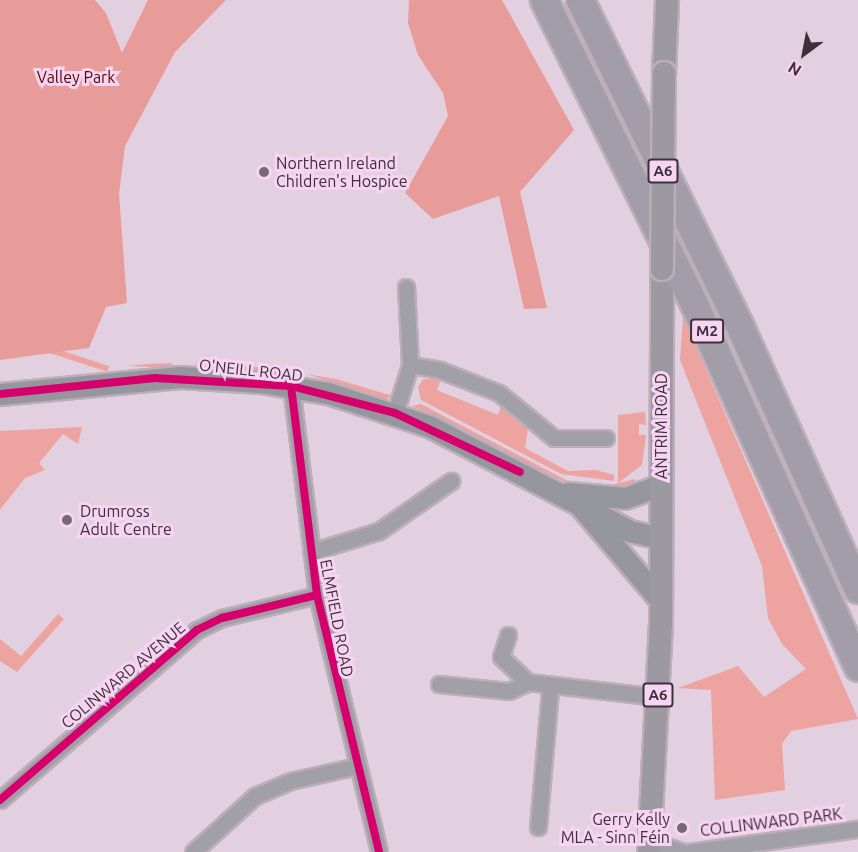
<!DOCTYPE html>
<html>
<head>
<meta charset="utf-8">
<style>
  body { margin:0 }
  #map { position:relative; width:858px; height:852px; overflow:hidden; background:#e2cfdf; font-family:Ubuntu,sans-serif }
  div>[style] { position:absolute }
  [style*='--x'] { left:calc(var(--x)*1px); top:calc(var(--y)*1px); width:calc(var(--w)*1px); rotate:calc(var(--a)*1deg) }
  .green>* { inset:0; background:#eda4a1; transform-origin:0 0 }
  .forest>* { inset:0; background:#e89c99 }
  .roads { filter:drop-shadow(2px 0 #bcaeba) drop-shadow(-2px 0 #bcaeba) drop-shadow(0 2px #bcaeba) drop-shadow(0 -2px #bcaeba) }
  .minor>* { height:15px; margin:-7.5px; padding:0 7.5px; transform-origin:7.5px; border-radius:7.5px; background:#a1a0a8 }
  .secondary>* { height:21px; margin:-10.5px; padding:0 10.5px; transform-origin:10.5px; border-radius:10.5px; background:#96969e }
  .primary>* { height:22px; margin:-11px; padding:0 11px; transform-origin:11px; border-radius:11px; background:#9c99a3 }
  .motorway>* { height:27px; margin:-13.5px; padding:0 13.5px; transform-origin:13.5px; border-radius:13.5px; background:#a29da8 }
  .bridges { filter:drop-shadow(2px 0 #bcaeba) drop-shadow(-2px 0 #bcaeba) drop-shadow(0 2px #bcaeba) drop-shadow(0 -2px #bcaeba) }
  .primary-bridge>* { height:22px; margin:-11px; padding:0 11px; transform-origin:11px; border-radius:11px; background:#9c99a3 }
  .cycleway>* { height:8px; margin:-4px; padding:0 4px; transform-origin:4px; border-radius:4px; background:#d6006c }
  .dots>* { width:16px; height:16px; translate:-50% -50%; box-sizing:border-box; border:3px solid #f7d4f2; border-radius:50% }
  span { translate:-50% -50%; white-space:nowrap; text-align:center; line-height:1.15; -webkit-text-stroke:6px #f7d4f2; paint-order:stroke }
  .shield-label span { padding:2px 4px; background:#f7d4f2; border:2px solid; border-radius:4px; -webkit-text-stroke-width:0 }
  .shield-label { font-size:15px; color:#3d303c; font-weight:700 }
  .park-label { font-size:16px; color:#540601 }
  .poi-label { font-size:16px; color:#3d303c }
  .left { translate:0 -50%; text-align:left }
  .right { translate:-100% -50%; text-align:right }
  .street-label { font-size:16px; color:#3d303c }
  .north { position:absolute; left:774px; top:24px; width:60px; height:60px; -webkit-text-stroke:4px #f7d4f2; paint-order:stroke; rotate:212deg; font-size:16px; font-weight:700; line-height:24px; text-align:center; color:#3d303c }
  .north::after { content:''; display:block; margin:auto; width:21px; height:27px; background:#3d303c; clip-path:polygon(50% 0,100% 100%,50% 72%,0 100%) }
</style>
</head>
<body>
<div id="map">
  <div class="green">
    <i style="clip-path:polygon(683px 317px,858px 719px,791px 731px,782px 744px,785px 790px,715px 800px,711px 690px,678px 688px,738px 666px,764px 697px,806px 669px,782px 644px,768px 618px,762px 566px,680px 360px)"></i>
    <i style="clip-path:polygon(208px 362px,225px 363px,296px 372px,288px 376px,193px 363px)"></i>
    <i style="clip-path:polygon(172px 363px,170px 368px,128px 366px,148px 364px)"></i>
    <i style="left:109px;top:366px;width:6px;height:110px;rotate:108deg"></i>
    <i style="clip-path:polygon(306px 374px,336px 379px,393px 396px,386px 399px)"></i>
    <i style="clip-path:polygon(423px 379px,441px 379px,437px 390px,498px 415px,502px 404px,528px 429px,525px 448px,568px 471px,596px 470px,614px 475px,614px 481px,561px 474px,421px 400px,418px 387px)"></i>
    <i style="clip-path:polygon(421px 404px,566px 480px,602px 487px,635px 479px,636px 490px,577px 488px,412px 406px)"></i>
    <i style="clip-path:polygon(645px 412px,646px 425px,639px 424px,639px 435px,646px 435px,642px 465px,618px 483px,618px 415px)"></i>
    <i style="clip-path:polygon(82px 427px,78px 444px,63px 434px,39px 463px,45px 470px,25px 478px,0 510px,0 431px)"></i>
    <i style="clip-path:polygon(58px 614px,64px 619px,17px 672px,0 661px,0 639px,21px 656px)"></i>
  </div>
  <div class="forest">
    <i style="clip-path:polygon(0 0,95px 0,106px 13px,122px 53px,148px 0,226px 0,175px 52px,125px 146px,119px 194px,127px 303px,106px 307px,89px 348px,0 360px)"></i>
    <i style="clip-path:polygon(409px 0,502px 0,574px 130px,520px 192px,547px 308px,524px 309px,499px 196px,433px 219px,405px 193px,448px 116px,443px 93px,418px 55px,408px 23px)"></i>
  </div>
  <div class="roads">
    <div class="minor">
      <i style="--x:410;--y:365;--w:30;--a:9"></i>
      <i style="--x:440;--y:370;--w:63;--a:21.3"></i>
      <i style="--x:499;--y:393;--w:71;--a:39.3"></i>
      <i style="--x:554;--y:438;--w:52;--a:0"></i>
      <i style="--x:291;--y:386;--w:211;--a:82.9"></i>
      <i style="--x:317;--y:595;--w:264;--a:76.4"></i>
      <i style="--x:395;--y:413;--w:50;--a:-72.6"></i>
      <i style="--x:410;--y:365;--w:78;--a:-92.9"></i>
      <i style="--x:311;--y:552;--w:71;--a:-17.2"></i>
      <i style="--x:379;--y:531;--w:88;--a:-34.8"></i>
      <i style="--x:508;--y:635;--w:23;--a:108"></i>
      <i style="--x:501;--y:657;--w:37;--a:43"></i>
      <i style="--x:528;--y:682;--w:131;--a:6.6"></i>
      <i style="--x:439;--y:684;--w:70;--a:5.7"></i>
      <i style="--x:509;--y:691;--w:21;--a:-25"></i>
      <i style="--x:0;--y:800;--w:260;--a:-40.8"></i>
      <i style="--x:197;--y:630;--w:28;--a:-26"></i>
      <i style="--x:222;--y:618;--w:98;--a:-13.6"></i>
      <i style="--x:538;--y:827;--w:139;--a:-85"></i>
      <i style="--x:650;--y:833;--w:14;--a:51"></i>
      <i style="--x:659;--y:844;--w:25;--a:18"></i>
      <i style="--x:193;--y:852;--w:84;--a:-42.1"></i>
      <i style="--x:255;--y:796;--w:38;--a:-23"></i>
      <i style="--x:290;--y:781;--w:69;--a:-12.6"></i>
      <i style="--x:689;--y:852;--w:171;--a:-7.8"></i>
    </div>
    <div class="secondary">
      <i style="--x:0;--y:394;--w:181;--a:-5.4"></i>
      <i style="--x:180;--y:377;--w:80;--a:3.6"></i>
      <i style="--x:260;--y:382;--w:69;--a:9.2"></i>
      <i style="--x:328;--y:393;--w:106;--a:18.1"></i>
      <i style="--x:429;--y:426;--w:227;--a:27.6"></i>
      <i style="--x:630;--y:531;--w:31;--a:13"></i>
      <i style="--x:568;--y:493;--w:57;--a:5"></i>
      <i style="--x:625;--y:498;--w:38;--a:-20"></i>
      <i style="--x:582;--y:508;--w:122;--a:49.7"></i>
    </div>
    <div class="primary">
      <i style="--x:664;--y:73;--w:73;--a:-87.6"></i>
      <i style="--x:649;--y:852;--w:228;--a:-87"></i>
      <i style="--x:661;--y:624;--w:355;--a:-89.8"></i>
    </div>
    <div class="motorway">
      <i style="--x:544;--y:0;--w:339;--a:63.7"></i>
      <i style="--x:694;--y:304;--w:398;--a:65.7"></i>
      <i style="--x:580;--y:0;--w:366;--a:63.9"></i>
      <i style="--x:741;--y:329;--w:285;--a:65.8"></i>
    </div>
  </div>
  <div class="bridges">
    <div class="primary-bridge">
      <i style="--x:662;--y:269;--w:196;--a:-89.4"></i>
    </div>
  </div>
  <div class="cycleway">
    <i style="--x:291;--y:386;--w:211;--a:82.9"></i>
    <i style="--x:317;--y:595;--w:264;--a:76.4"></i>
    <i style="--x:0;--y:394;--w:156;--a:-5.9"></i>
    <i style="--x:155;--y:378;--w:136;--a:3.4"></i>
    <i style="--x:291;--y:386;--w:107;--a:14.6"></i>
    <i style="--x:395;--y:413;--w:138;--a:25.3"></i>
    <i style="--x:0;--y:800;--w:260;--a:-40.8"></i>
    <i style="--x:197;--y:630;--w:28;--a:-26"></i>
    <i style="--x:222;--y:618;--w:98;--a:-13.6"></i>
  </div>
  <div class="dots">
    <i style="left:264px;top:172px;background:#776875"></i>
    <i style="left:67px;top:520px;background:#776875"></i>
    <i style="left:682px;top:828px;background:#776875"></i>
  </div>
  <div class="shield-label">
    <span style="left:663px;top:171px">A6</span>
    <span style="left:707px;top:331px">M2</span>
    <span style="left:658px;top:695px">A6</span>
  </div>
  <div class="park-label">
    <span style="left:76px;top:77px">Valley Park</span>
  </div>
  <div class="poi-label">
    <span class="left" style="left:276px;top:172px">Northern Ireland<br>Children's Hospice</span>
    <span class="left" style="left:80px;top:520px">Drumross<br>Adult Centre</span>
    <span class="right" style="left:670px;top:828px">Gerry Kelly<br>MLA - Sinn Féin</span>
  </div>
  <div class="street-label">
    <span style="left:251px;top:370px;rotate:6deg">O'NEILL ROAD</span>
    <span style="left:661px;top:426px;rotate:-90deg">ANTRIM ROAD</span>
    <span style="left:337px;top:618px;rotate:79deg">ELMFIELD ROAD</span>
    <span style="left:123px;top:675px;rotate:-40deg">COLINWARD AVENUE</span>
    <span style="left:771px;top:822px;rotate:-7deg">COLLINWARD PARK</span>
  </div>
  <div class="north">N</div>
</div>
</body>
</html>
